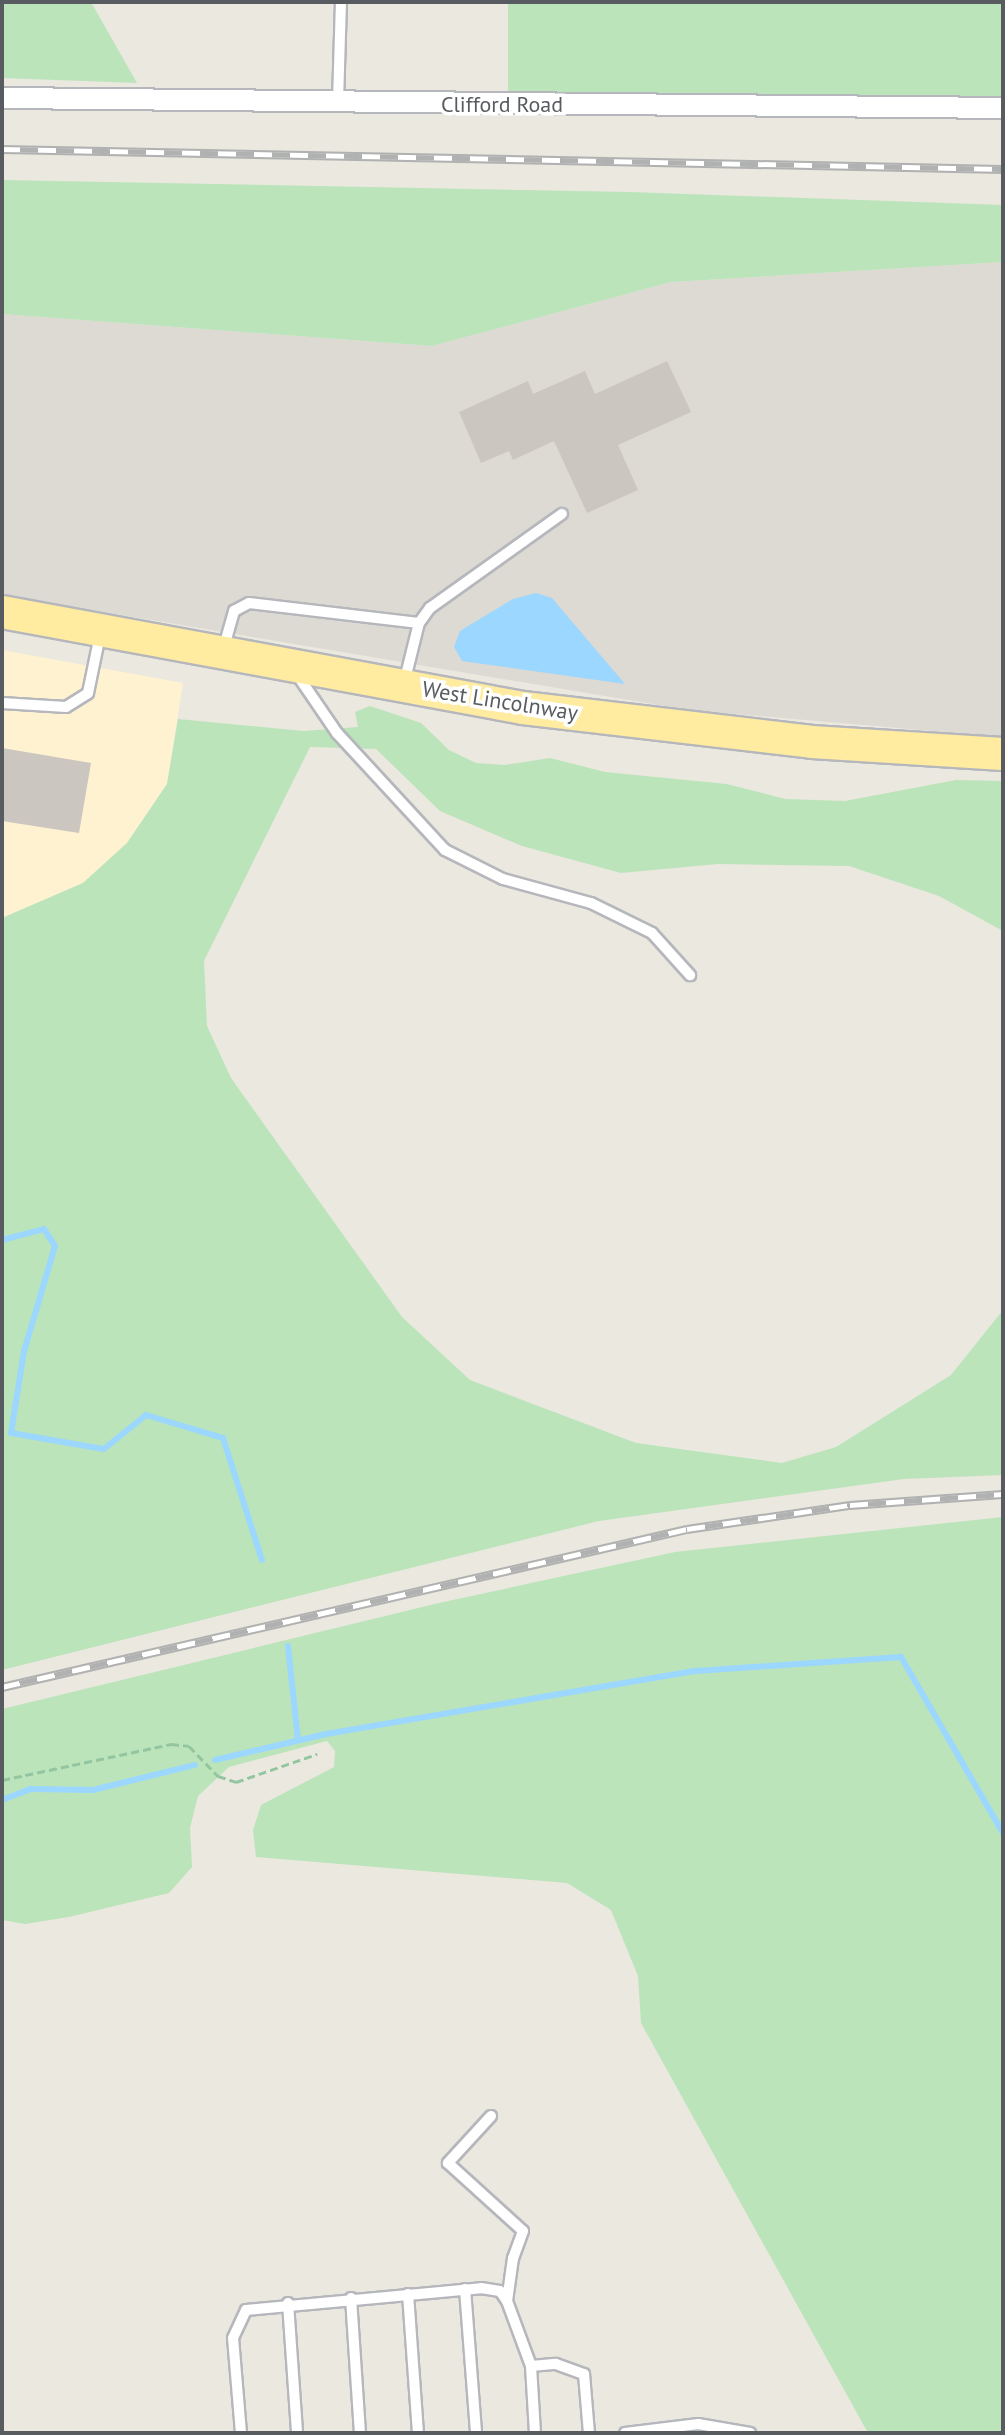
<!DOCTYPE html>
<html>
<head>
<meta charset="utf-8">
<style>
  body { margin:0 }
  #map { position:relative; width:1005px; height:2435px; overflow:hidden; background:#ebe8df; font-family:"PT Sans",sans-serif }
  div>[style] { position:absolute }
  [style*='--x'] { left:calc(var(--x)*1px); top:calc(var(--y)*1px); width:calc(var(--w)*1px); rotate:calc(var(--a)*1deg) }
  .commercial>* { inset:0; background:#fef2d1 }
  .industrial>* { inset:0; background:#dcdad3 }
  .green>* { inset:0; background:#bbe4ba; transform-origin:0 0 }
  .water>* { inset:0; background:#9bd7ff }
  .stream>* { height:6px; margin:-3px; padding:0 3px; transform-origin:3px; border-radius:3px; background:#9bd7ff }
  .building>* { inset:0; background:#cbc6c0 }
  .path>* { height:3px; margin-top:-1.5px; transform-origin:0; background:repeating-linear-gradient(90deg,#93c5a0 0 8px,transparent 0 12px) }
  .roads { filter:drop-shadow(2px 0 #b5b7bc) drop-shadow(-2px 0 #b5b7bc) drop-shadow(0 2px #b5b7bc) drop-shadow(0 -2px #b5b7bc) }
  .lane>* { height:10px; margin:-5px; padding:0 5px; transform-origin:5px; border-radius:5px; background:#fff }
  .street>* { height:20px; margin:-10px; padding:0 10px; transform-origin:10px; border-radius:10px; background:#fff }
  .primary>* { height:32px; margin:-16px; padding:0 16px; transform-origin:16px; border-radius:16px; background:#ffeca0 }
  .rail>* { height:9px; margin-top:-4.5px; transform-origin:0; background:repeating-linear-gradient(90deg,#fff 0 18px,#b0b1b1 0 36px); box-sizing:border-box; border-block:2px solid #b0b1b1 }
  span { translate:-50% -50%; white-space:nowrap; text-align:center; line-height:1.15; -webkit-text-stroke:7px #fff; paint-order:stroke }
  .street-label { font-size:22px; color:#585c60 }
  .frame { position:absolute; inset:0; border:4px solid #585c60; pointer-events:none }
</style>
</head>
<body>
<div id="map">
  <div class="commercial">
    <i style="clip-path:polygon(2px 650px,183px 683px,167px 784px,127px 843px,83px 883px,2px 918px)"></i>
  </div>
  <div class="industrial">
    <i style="clip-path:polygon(1003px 262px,1003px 737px,688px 710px,2px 595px,2px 314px,432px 346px,671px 282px)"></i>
  </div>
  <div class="green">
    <i style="clip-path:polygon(2px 2px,91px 2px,137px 83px,2px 78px)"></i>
    <i style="left:508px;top:2px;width:495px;height:100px"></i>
    <i style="clip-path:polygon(2px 180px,630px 192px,1003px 205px,1003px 262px,671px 282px,432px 346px,2px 314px)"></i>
    <i style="clip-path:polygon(370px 706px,421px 723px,449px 750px,476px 763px,505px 765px,550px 758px,605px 772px,727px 784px,785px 799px,845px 801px,956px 780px,1003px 781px,1003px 931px,939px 896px,849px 866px,718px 864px,621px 873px,522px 846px,440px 811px,376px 749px,310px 747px,204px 961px,207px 1026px,231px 1078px,402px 1317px,470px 1380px,636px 1443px,782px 1463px,836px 1447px,951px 1375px,1003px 1310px,1003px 1475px,904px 1479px,599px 1521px,2px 1670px,2px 918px,83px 883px,127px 843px,167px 784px,178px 719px,304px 731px,358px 727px,355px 712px)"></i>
    <i style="clip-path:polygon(1003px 1517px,1003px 2433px,868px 2433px,641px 2023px,638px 1976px,611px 1910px,567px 1883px,256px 1857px,253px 1830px,261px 1805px,334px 1767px,335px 1751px,327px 1741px,229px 1767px,198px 1796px,190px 1828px,192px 1867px,169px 1893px,69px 1917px,25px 1924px,2px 1920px,2px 1709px,439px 1603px,675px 1552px)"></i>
  </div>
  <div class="water">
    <i style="clip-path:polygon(536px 593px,552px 598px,625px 684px,462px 661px,454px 647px,460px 631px,513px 599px)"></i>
  </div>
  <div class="stream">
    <i style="--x:2;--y:1240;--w:43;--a:-14.7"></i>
    <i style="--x:44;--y:1229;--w:20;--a:57"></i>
    <i style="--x:55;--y:1246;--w:109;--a:106.4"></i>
    <i style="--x:24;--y:1351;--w:83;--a:99"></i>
    <i style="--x:11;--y:1433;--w:94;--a:9.8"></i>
    <i style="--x:104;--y:1449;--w:54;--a:-39"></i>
    <i style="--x:146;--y:1415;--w:80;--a:16.6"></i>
    <i style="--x:223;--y:1438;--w:128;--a:72.3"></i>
    <i style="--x:288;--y:1646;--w:94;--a:83.9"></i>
    <i style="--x:215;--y:1760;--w:114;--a:-13.2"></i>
    <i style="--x:326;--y:1734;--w:375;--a:-9.7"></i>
    <i style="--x:696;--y:1671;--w:205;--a:-3.9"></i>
    <i style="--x:901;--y:1657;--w:203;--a:59.9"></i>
    <i style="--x:2;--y:1800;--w:31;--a:-21"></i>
    <i style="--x:31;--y:1789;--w:62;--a:0.9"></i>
    <i style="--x:93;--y:1790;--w:105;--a:-13.8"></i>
  </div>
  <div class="building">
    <i style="clip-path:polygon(667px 361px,691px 412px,618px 445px,638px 490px,587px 513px,554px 441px,513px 460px,509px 451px,481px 463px,459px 412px,528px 381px,533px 394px,585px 371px,595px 394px)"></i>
    <i style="clip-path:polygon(2px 748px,91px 763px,79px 833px,2px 821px)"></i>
  </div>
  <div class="path">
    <i style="--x:2;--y:1780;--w:173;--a:-12"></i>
    <i style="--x:171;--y:1744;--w:18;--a:6"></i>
    <i style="--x:189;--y:1746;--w:42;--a:46"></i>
    <i style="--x:218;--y:1776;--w:19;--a:18"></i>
    <i style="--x:236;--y:1782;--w:86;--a:-19.1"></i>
  </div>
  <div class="roads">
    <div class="lane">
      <i style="--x:338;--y:102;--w:100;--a:-88.3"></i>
      <i style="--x:223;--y:650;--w:41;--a:-74.2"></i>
      <i style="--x:234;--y:611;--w:17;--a:-28"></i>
      <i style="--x:249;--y:603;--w:171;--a:6.7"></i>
      <i style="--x:296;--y:673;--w:73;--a:55.7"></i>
      <i style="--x:337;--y:733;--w:159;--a:47.3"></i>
      <i style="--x:445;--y:850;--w:65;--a:26.6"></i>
      <i style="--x:503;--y:879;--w:91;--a:15.3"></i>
      <i style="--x:591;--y:903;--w:68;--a:26.2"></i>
      <i style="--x:652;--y:933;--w:57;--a:47.9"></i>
      <i style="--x:404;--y:683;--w:62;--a:-76"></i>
      <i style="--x:419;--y:623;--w:19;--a:-54"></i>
      <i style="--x:430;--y:608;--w:162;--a:-35.5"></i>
      <i style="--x:2;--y:703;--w:64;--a:3.6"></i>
      <i style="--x:66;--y:707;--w:26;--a:-32"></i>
      <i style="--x:88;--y:693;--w:59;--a:-78.3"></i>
      <i style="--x:491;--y:2116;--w:64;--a:132.5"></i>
      <i style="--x:448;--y:2163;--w:101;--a:42.2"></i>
      <i style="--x:523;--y:2231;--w:29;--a:110"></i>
      <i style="--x:513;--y:2258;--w:43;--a:97.9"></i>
      <i style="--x:465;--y:2289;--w:144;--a:85.6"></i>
      <i style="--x:408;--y:2294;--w:139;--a:85.9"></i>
      <i style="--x:351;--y:2298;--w:135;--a:86.2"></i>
      <i style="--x:288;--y:2303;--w:130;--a:86"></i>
      <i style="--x:531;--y:2366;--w:67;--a:86.6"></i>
      <i style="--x:241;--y:2433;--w:95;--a:-94.8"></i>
      <i style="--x:233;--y:2338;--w:31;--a:-65"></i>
      <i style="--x:246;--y:2310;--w:236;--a:-5.3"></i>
      <i style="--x:481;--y:2288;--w:19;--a:9"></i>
      <i style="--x:500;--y:2291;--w:12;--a:55"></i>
      <i style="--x:507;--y:2301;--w:69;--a:69.7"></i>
      <i style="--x:531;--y:2366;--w:25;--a:-5"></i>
      <i style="--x:556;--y:2364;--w:30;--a:20"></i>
      <i style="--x:584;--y:2374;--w:59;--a:85.2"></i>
      <i style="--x:625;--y:2433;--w:74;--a:-7"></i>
      <i style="--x:698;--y:2424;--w:53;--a:9.8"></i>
    </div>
    <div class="street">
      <i style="--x:2;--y:98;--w:1001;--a:0.57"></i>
    </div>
    <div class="primary">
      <i style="--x:2;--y:612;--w:530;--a:10.44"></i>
      <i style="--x:523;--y:708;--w:291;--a:6.7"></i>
      <i style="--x:812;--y:742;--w:191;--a:3.6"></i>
    </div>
  </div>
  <div class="rail">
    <i style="--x:2;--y:149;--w:1001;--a:1.14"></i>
    <i style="--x:2;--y:1687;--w:703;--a:-12.99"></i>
    <i style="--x:687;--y:1529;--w:165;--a:-8.4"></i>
    <i style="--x:850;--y:1505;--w:153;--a:-4.1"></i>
  </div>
  <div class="street-label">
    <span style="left:502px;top:105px">Clifford Road</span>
    <span style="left:500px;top:701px;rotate:9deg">West Lincolnway</span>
  </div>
  <div class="frame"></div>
</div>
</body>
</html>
